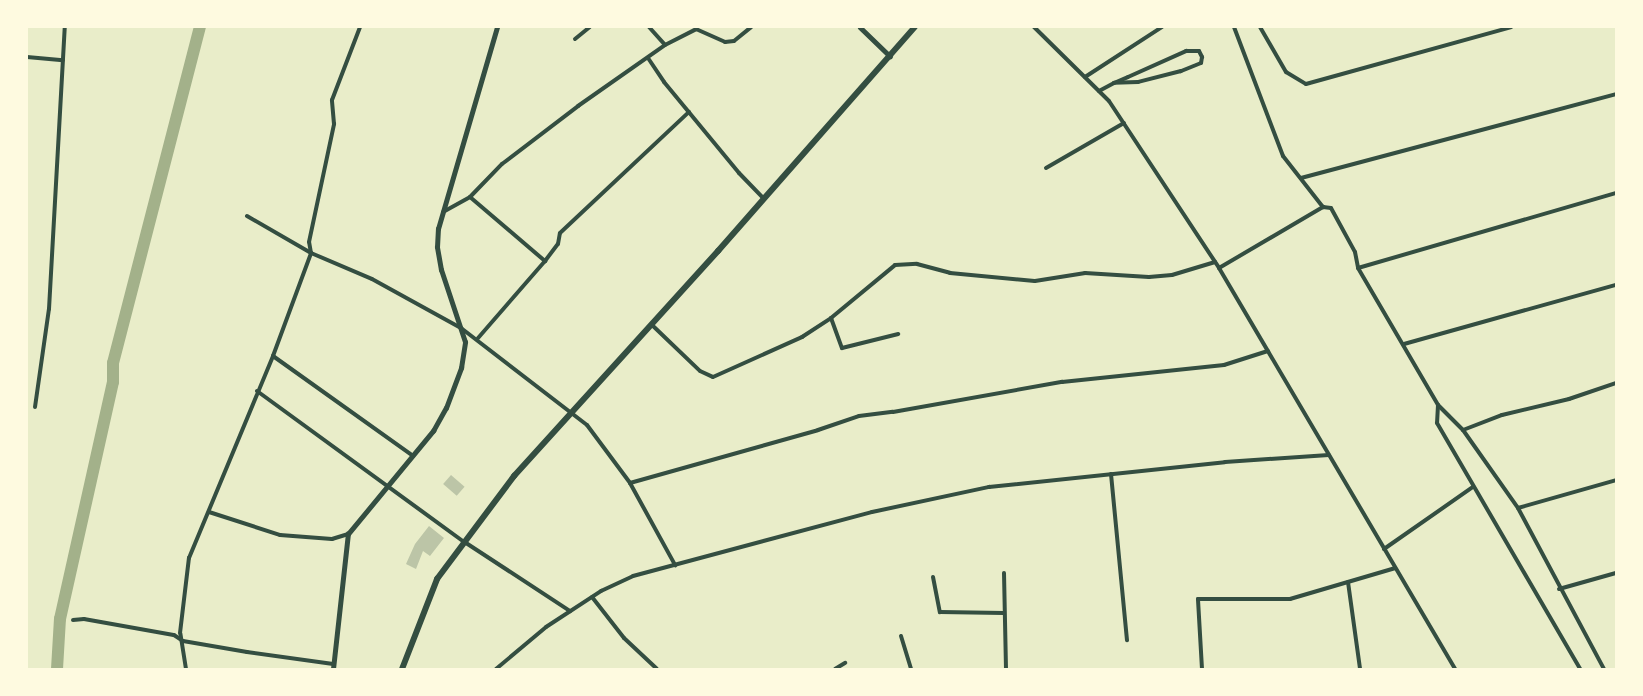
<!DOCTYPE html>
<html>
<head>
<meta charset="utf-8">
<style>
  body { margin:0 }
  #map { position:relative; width:1643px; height:696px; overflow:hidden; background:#e9edc9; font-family:"Source Sans 3",sans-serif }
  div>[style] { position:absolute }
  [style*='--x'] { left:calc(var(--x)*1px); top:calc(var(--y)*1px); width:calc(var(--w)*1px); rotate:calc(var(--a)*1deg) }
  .river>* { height:12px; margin:-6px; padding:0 6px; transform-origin:6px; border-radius:6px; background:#a3b18a }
  .building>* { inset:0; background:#bcc5a7; transform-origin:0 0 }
  .minor>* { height:4px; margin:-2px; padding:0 2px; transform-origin:2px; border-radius:2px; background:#344e41 }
  .tertiary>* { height:4.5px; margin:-2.25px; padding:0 2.25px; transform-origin:2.25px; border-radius:2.25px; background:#344e41 }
  .trunk>* { height:6px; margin:-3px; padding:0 3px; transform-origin:3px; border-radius:3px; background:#344e41 }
  span { translate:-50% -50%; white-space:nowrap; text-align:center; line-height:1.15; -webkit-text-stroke:4.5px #fefae0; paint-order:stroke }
  .frame { position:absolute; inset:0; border:28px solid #fefae0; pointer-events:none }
</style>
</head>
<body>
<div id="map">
  <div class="river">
    <i style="--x:57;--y:669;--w:50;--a:-86.6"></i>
    <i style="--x:60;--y:619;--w:243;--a:-77.4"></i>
    <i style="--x:113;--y:382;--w:19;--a:-90"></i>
    <i style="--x:113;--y:363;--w:347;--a:-75.5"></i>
  </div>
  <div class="building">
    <i style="left:451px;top:475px;width:18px;height:12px;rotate:41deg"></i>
    <i style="clip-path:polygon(429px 526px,444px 538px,430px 556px,423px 551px,416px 569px,406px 564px,415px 544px)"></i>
  </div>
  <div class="minor">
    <i style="--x:649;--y:27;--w:24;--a:48"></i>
    <i style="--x:1034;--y:27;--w:105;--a:44.6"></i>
    <i style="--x:1109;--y:101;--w:200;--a:56.6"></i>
    <i style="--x:1219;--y:268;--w:465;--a:59.5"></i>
    <i style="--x:1234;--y:27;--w:138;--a:69.2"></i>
    <i style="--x:1283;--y:156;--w:65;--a:51.9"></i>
    <i style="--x:1323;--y:207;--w:8;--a:7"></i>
    <i style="--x:1331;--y:208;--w:50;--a:61.4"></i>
    <i style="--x:1355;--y:252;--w:16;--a:79"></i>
    <i style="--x:1358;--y:268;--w:159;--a:59.7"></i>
    <i style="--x:1438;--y:405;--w:18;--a:93"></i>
    <i style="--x:1437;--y:423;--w:285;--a:59.8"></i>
    <i style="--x:1260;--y:27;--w:52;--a:60"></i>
    <i style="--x:1286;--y:72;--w:23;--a:31"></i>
    <i style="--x:1306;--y:84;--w:213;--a:-15.5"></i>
    <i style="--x:575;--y:39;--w:19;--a:-39"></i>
    <i style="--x:27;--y:57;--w:36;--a:5"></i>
    <i style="--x:648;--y:58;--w:29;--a:56"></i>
    <i style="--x:664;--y:82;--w:118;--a:50.5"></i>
    <i style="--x:739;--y:173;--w:36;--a:46"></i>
    <i style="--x:1085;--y:77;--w:92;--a:-33"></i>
    <i style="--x:1099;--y:91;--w:17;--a:-28"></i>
    <i style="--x:1114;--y:83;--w:15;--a:-23"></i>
    <i style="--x:1128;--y:77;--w:64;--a:-24.1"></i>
    <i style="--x:1186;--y:51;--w:13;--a:0"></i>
    <i style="--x:1199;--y:51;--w:7;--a:63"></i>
    <i style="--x:1202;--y:57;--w:6;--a:99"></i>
    <i style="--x:1201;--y:63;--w:22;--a:158"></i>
    <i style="--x:1181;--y:71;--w:44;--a:165.7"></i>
    <i style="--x:1138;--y:82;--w:24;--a:178"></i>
    <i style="--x:1046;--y:168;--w:90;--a:-30"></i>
    <i style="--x:1301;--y:178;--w:326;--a:-14.9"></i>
    <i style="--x:470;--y:197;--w:99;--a:40.5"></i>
    <i style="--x:545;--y:261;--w:102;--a:131"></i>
    <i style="--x:443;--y:212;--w:31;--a:-29"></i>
    <i style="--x:470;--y:197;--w:46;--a:-45.9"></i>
    <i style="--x:502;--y:164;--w:96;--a:-37.3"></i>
    <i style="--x:578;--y:106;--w:106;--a:-35"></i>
    <i style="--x:665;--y:45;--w:35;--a:-27"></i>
    <i style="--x:696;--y:29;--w:32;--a:24"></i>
    <i style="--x:725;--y:42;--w:9;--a:-6"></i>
    <i style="--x:734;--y:41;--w:22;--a:-39"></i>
    <i style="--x:247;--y:216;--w:74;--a:30"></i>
    <i style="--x:311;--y:253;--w:66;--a:23.1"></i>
    <i style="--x:372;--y:279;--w:102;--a:28.8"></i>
    <i style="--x:461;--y:328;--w:159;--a:37.6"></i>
    <i style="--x:587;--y:425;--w:72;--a:53.4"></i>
    <i style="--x:630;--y:483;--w:94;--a:61.2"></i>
    <i style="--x:545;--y:261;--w:21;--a:-53"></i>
    <i style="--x:558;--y:244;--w:11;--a:-80"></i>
    <i style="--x:560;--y:233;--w:177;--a:-43.2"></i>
    <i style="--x:1219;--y:268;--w:121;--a:-30.4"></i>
    <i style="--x:1358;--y:268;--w:269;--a:-16.2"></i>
    <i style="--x:831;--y:318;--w:32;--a:70"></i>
    <i style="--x:842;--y:348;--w:58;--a:-14"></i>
    <i style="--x:652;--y:325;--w:66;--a:43.8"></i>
    <i style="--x:700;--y:371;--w:14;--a:25"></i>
    <i style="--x:713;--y:377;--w:98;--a:-24.2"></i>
    <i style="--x:802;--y:337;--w:35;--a:-33"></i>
    <i style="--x:831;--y:318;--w:83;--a:-39.6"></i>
    <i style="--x:895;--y:265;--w:22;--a:-3"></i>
    <i style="--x:917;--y:264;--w:34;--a:15"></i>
    <i style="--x:950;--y:273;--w:85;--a:5.4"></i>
    <i style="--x:1035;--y:281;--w:51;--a:-9.1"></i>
    <i style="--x:1085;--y:273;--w:64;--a:3.6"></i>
    <i style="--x:1149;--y:277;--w:23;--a:-5"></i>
    <i style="--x:1172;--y:275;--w:45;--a:-16.8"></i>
    <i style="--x:1404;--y:344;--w:220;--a:-15.6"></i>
    <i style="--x:273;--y:356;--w:172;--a:35.5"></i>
    <i style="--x:257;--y:391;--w:255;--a:36.1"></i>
    <i style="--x:463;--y:541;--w:128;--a:33.2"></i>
    <i style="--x:1438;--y:405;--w:35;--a:45"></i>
    <i style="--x:1463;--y:430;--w:95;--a:54.8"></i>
    <i style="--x:1518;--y:508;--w:183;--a:61.9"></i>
    <i style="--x:35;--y:407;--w:99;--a:-81.9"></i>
    <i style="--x:49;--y:309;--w:282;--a:-86.8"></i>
    <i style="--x:1463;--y:430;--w:42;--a:-21"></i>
    <i style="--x:1502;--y:415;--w:69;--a:-13.4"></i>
    <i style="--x:1569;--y:399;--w:50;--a:-18.8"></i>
    <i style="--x:1111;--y:474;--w:167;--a:84.5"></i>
    <i style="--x:630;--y:483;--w:195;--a:-15.7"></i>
    <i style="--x:818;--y:430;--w:43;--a:-18.9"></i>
    <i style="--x:859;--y:416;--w:34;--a:-7"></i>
    <i style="--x:893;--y:412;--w:172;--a:-10.1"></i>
    <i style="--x:1062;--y:382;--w:163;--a:-6"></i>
    <i style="--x:1224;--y:365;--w:46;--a:-17.7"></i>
    <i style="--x:1518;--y:508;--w:102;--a:-15.9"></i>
    <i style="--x:209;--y:512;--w:75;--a:17.9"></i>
    <i style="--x:280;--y:535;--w:52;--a:4.4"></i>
    <i style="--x:332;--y:539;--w:17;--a:-17"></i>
    <i style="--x:1384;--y:549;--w:108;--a:-34.9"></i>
    <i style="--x:1004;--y:573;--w:96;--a:88.8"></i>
    <i style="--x:933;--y:577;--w:36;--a:79"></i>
    <i style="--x:940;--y:612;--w:64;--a:0.9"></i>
    <i style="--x:1348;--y:582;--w:88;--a:82.1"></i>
    <i style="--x:1559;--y:589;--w:59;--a:-15.7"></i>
    <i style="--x:592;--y:597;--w:52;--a:52"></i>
    <i style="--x:624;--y:638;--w:45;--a:43.2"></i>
    <i style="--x:73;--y:620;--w:11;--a:-5"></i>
    <i style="--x:84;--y:619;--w:91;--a:10.1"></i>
    <i style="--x:174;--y:635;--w:11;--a:34"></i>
    <i style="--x:183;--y:641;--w:65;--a:9.8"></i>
    <i style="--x:247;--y:652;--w:87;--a:7.9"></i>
    <i style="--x:901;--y:636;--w:34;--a:73"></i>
    <i style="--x:186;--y:669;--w:36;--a:-99"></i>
    <i style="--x:180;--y:633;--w:76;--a:-83.2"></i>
    <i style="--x:189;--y:558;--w:219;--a:-67.4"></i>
    <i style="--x:273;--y:356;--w:110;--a:-69.7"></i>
    <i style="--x:311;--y:253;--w:11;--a:-100"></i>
    <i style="--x:309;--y:242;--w:121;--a:-78"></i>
    <i style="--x:334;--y:124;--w:24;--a:-95"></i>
    <i style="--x:332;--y:100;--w:78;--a:-69"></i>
    <i style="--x:496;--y:669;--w:65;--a:-40"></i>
    <i style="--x:546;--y:627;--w:66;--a:-33.2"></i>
    <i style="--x:601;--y:591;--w:35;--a:-25"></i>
    <i style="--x:633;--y:576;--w:247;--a:-15"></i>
    <i style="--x:872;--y:512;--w:120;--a:-12.1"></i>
    <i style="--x:989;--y:487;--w:237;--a:-6"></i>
    <i style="--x:1225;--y:462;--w:104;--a:-3.9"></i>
    <i style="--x:835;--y:669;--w:12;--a:-31"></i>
    <i style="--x:1202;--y:669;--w:70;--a:-93.3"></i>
    <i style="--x:1198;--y:599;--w:92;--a:0"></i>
    <i style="--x:1290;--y:599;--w:109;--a:-16.4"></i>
  </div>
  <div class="tertiary">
    <i style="--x:860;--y:27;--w:42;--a:44"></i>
    <i style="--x:333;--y:669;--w:136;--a:-83.7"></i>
    <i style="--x:348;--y:534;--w:134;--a:-50.5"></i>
    <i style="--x:433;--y:431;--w:26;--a:-61"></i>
    <i style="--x:446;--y:408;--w:43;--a:-69.4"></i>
    <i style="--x:461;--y:368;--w:26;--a:-81"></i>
    <i style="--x:465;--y:342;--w:76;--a:-108.4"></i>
    <i style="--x:441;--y:270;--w:23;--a:-100"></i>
    <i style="--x:437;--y:247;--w:18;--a:-87"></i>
    <i style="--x:438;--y:229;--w:210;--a:-73.7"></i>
  </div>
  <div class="trunk">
    <i style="--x:402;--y:669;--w:97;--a:-68.7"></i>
    <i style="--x:437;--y:579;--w:129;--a:-53.2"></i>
    <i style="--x:514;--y:476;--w:304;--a:-47.8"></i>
    <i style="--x:718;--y:251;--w:298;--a:-48.7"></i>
  </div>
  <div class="frame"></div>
</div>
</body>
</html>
